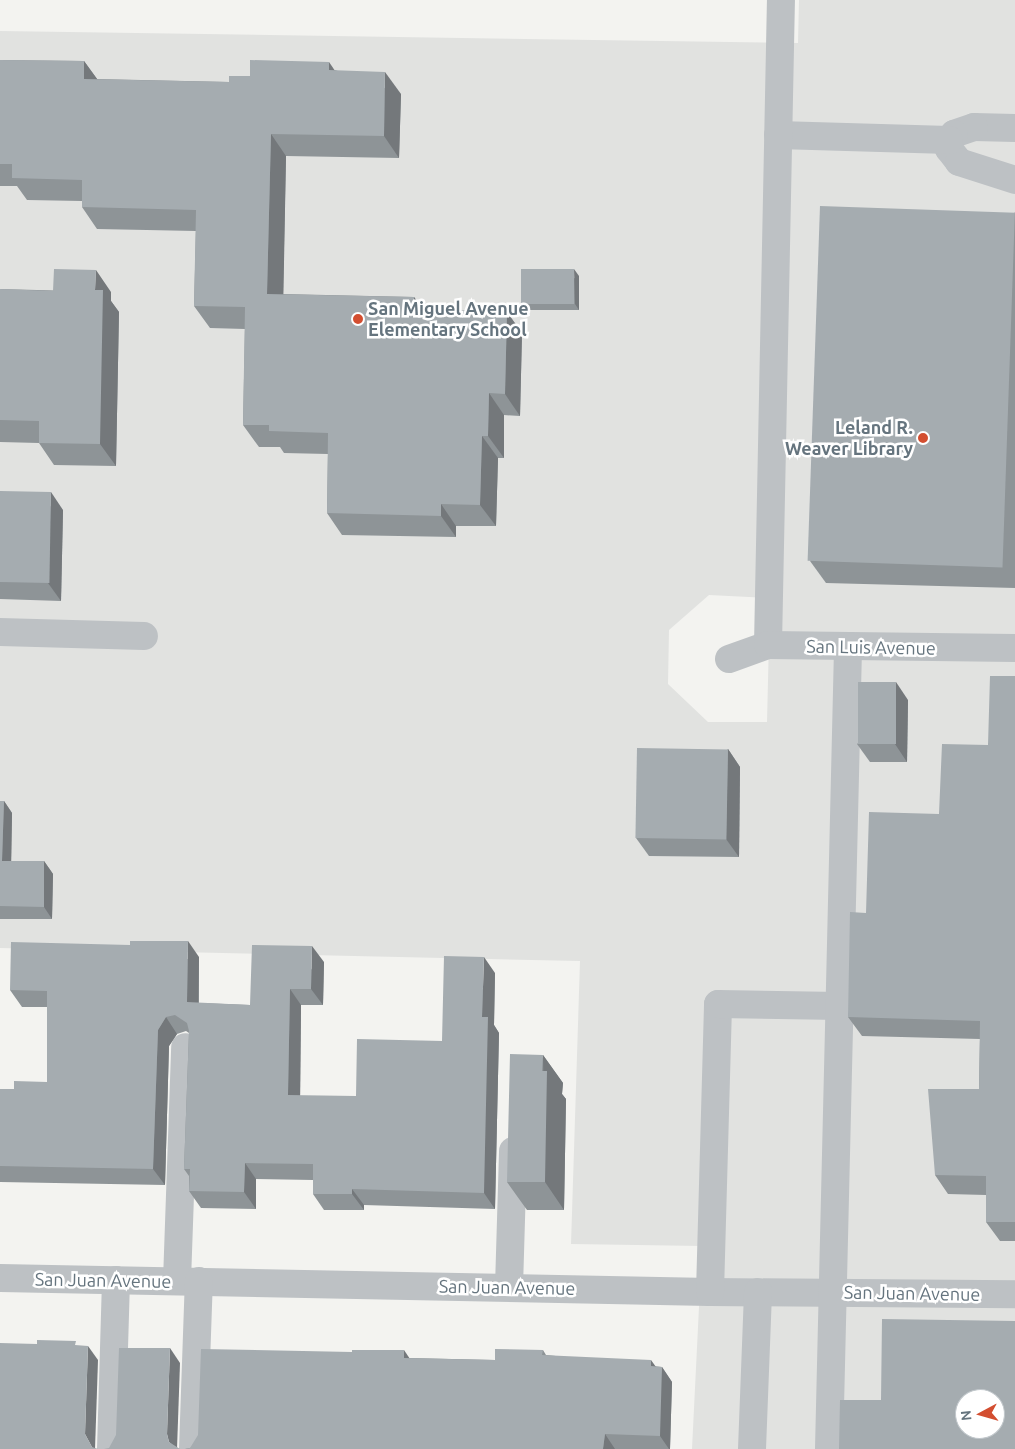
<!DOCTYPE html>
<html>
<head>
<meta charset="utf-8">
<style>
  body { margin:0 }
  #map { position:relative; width:1015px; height:1449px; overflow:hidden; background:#f3f3f0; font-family:Ubuntu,sans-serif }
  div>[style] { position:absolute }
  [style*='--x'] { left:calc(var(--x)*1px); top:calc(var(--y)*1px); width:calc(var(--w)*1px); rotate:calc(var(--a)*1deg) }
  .built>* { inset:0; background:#e1e2e0 }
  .minor>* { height:28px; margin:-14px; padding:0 14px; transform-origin:14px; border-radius:14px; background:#bdc1c4 }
  .wall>* { inset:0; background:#8e9497 }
  .shaded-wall>* { inset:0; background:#74787b }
  .building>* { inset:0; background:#a5acb0; transform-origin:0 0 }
  .dots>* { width:14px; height:14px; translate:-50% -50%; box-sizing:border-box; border:2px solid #fff; border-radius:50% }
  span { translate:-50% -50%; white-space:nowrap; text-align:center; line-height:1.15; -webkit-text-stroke:5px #fff; paint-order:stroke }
  .poi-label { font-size:18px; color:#65747e; font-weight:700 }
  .left { translate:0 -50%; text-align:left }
  .right { translate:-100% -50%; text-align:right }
  .street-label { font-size:18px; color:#65747e }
  .north { position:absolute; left:955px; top:1389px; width:50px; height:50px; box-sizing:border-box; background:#fff; border:1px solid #c1c7cb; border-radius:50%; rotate:264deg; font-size:14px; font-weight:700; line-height:20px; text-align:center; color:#65747e }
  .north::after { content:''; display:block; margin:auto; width:18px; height:22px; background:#d34e30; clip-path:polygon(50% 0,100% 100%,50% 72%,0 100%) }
</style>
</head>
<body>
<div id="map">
  <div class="built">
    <i style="clip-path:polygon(evenodd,799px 0,1015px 0,1015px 1449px,692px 1449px,702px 1246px,571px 1244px,580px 961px,0 948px,0 31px,798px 43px,799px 0,709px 595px,770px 598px,767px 722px,708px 722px,668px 684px,669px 630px,709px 595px,799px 0,965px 1399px,995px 1399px,995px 1429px,965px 1429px,965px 1399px)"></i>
  </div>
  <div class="minor">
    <i style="--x:1015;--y:128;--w:41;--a:-178.6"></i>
    <i style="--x:974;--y:127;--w:21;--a:161"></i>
    <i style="--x:954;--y:134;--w:8;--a:130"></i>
    <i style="--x:949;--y:140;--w:9;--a:90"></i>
    <i style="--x:949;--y:149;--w:16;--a:52"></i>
    <i style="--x:959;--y:162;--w:59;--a:17.8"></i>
    <i style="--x:778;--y:135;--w:171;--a:1.7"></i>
    <i style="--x:0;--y:632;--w:144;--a:1.6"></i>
    <i style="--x:768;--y:645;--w:645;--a:-88.85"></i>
    <i style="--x:729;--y:659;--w:41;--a:-19.7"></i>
    <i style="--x:768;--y:645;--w:247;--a:0.7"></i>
    <i style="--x:0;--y:1278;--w:710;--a:1.13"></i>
    <i style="--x:710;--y:1292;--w:305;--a:0.4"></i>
    <i style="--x:177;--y:1281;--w:234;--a:-88"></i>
    <i style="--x:509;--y:1287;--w:136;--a:-88.3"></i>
    <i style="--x:710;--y:1292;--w:288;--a:-88.4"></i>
    <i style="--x:718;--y:1004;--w:122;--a:0.9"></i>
    <i style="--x:111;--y:1449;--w:169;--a:-88.3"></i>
    <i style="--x:193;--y:1449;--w:168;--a:-88"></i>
    <i style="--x:752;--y:1449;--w:157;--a:-87.8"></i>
    <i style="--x:829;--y:1449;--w:802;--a:-88.64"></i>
  </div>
  <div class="wall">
    <i style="clip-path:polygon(0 60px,84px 61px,97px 79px,229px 82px,250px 76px,335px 70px,401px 94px,399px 158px,286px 156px,283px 294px,414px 297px,423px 309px,507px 312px,522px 333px,520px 416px,504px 415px,504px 458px,498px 458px,496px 526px,456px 526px,456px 537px,342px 535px,327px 513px,328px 454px,284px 453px,280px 447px,259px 447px,243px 425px,245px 329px,210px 328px,194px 306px,196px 231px,97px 229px,82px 207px,82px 201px,27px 200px,17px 186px,0 186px)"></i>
    <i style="clip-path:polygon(1015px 212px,1015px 588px,826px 583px,810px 561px)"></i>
    <i style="clip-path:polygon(579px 276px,579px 310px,525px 310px,521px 304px)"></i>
    <i style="clip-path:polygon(0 289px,111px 292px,111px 301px,119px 312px,116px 466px,54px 465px,39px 443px,0 442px)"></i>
    <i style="clip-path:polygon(0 491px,63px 510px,61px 601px,0 599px)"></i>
    <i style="clip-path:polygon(1015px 676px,1015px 1241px,1000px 1241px,986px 1222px,986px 1195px,948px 1194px,935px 1175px,979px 1089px,980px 1039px,862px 1036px,848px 1017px,866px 913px,939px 814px,988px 745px)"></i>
    <i style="clip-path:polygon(908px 700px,907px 762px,870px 762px,857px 744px)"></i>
    <i style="clip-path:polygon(728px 749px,740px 767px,739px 857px,649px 856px,636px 838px)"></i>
    <i style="clip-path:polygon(0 801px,4px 801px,12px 813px,11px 861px,44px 861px,53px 874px,52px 919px,0 919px)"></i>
    <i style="clip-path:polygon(199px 957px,199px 1003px,250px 1005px,324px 962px,323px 1005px,301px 1005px,300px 1096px,356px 1096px,442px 1041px,495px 973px,494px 1025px,499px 1033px,495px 1209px,364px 1205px,364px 1210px,324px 1210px,313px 1194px,313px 1180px,256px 1179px,256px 1209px,201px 1208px,189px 1191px,189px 1176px,184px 1169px,189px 1033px,186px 1031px,177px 1034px,169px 1046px,165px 1185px,0 1182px,0 1089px,14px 1089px,47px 1082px,47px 1007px,22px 1007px,10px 990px)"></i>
    <i style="clip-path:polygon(543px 1055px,563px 1083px,562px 1094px,566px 1099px,564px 1210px,527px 1210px,507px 1182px)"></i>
    <i style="clip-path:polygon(543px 1350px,546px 1355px,662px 1367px,672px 1382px,670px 1449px,185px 1449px,190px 1448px,410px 1358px,495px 1360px)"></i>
  </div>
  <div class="shaded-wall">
    <i style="clip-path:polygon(84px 61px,100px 83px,84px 79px)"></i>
    <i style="clip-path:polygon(329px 62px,344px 84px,329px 70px)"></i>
    <i style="clip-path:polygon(385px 72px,401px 94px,399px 158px,384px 136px)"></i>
    <i style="clip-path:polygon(271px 134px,286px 156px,283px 316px,267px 294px)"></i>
    <i style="clip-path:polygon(574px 269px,579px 276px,579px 310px,575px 304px)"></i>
    <i style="clip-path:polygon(96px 270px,111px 292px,111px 301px,119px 312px,116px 466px,100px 444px,95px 290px)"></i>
    <i style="clip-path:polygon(414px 297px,430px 319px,414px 309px)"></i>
    <i style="clip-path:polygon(507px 312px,522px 333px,520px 416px,505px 394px)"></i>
    <i style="clip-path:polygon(489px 393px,504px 415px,504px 458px,488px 436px)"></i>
    <i style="clip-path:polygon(482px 436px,498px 458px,496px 526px,480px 505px)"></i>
    <i style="clip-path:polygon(51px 492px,63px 510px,61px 601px,48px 583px)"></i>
    <i style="clip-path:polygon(441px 504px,456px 526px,456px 537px,441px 516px)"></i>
    <i style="clip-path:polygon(896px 682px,908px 700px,907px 762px,895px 744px)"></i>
    <i style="clip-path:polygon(728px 749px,740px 767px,739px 857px,726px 839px)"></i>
    <i style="clip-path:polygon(4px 801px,12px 813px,11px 874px,2px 861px)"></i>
    <i style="clip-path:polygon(44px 861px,53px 874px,52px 919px,44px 907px)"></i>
    <i style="clip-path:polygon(188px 941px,199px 957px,198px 1019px,187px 1002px)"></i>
    <i style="clip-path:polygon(312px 946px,324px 962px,323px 1005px,311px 989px)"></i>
    <i style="clip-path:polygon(484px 957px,495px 973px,494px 1025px,499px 1033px,495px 1209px,484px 1193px,482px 1017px)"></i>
    <i style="clip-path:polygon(290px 989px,301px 1005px,300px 1112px,288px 1095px)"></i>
    <i style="clip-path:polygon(166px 1017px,177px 1034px,169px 1046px,165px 1185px,153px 1169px,158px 1030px)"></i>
    <i style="clip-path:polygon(543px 1055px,563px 1083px,562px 1094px,566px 1099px,564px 1210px,545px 1182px)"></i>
    <i style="clip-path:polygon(245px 1163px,256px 1179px,256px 1209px,244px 1192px)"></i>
    <i style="clip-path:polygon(352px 1189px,364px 1205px,364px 1210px,352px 1194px)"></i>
    <i style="clip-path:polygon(88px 1346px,98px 1360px,95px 1449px,93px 1449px,85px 1434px)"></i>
    <i style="clip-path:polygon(170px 1348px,180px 1363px,177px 1449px,169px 1442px,167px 1434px)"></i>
    <i style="clip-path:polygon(404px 1350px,414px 1365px,404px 1358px)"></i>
    <i style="clip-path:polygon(651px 1360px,661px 1374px,662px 1367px,672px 1382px,670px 1449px,669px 1449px,660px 1436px,651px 1366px)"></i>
    <i style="clip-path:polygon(605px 1434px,615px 1449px,603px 1449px)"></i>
  </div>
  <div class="building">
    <i style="clip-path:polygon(0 60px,84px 61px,84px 79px,229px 82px,229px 76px,250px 76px,250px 60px,329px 62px,329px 70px,385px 72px,384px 136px,271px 134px,267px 294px,414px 297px,414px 309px,507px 312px,505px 394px,489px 393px,488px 436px,482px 436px,480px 505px,441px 504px,441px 516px,327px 513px,328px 433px,269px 431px,269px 425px,243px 425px,245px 307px,194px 306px,196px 210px,82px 207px,82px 180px,12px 178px,12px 164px,0 164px)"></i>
    <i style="left:820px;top:206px;width:195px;height:355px;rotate:2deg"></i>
    <i style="clip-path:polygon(54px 269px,96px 270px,95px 290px,103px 290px,100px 444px,39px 443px,39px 421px,0 420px,0 289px,53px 291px)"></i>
    <i style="left:521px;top:269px;width:53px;height:35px"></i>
    <i style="left:0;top:491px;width:51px;height:91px;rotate:1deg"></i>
    <i style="clip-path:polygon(990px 676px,1015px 676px,1015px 1222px,986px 1222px,986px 1176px,935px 1175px,928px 1089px,979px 1089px,980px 1021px,848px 1017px,850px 912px,866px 913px,869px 812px,939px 814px,942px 744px,988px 745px)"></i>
    <i style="left:858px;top:682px;width:38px;height:62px"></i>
    <i style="left:637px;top:748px;width:91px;height:90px;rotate:1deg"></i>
    <i style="clip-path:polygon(0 801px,4px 801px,2px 861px,44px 861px,44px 907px,0 906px)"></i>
    <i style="clip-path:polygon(130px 941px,188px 941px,187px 1002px,250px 1005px,252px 945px,312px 946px,311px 989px,290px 989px,288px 1095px,356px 1096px,357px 1039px,442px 1041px,444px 956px,484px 957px,482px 1017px,488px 1017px,484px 1193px,352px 1189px,352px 1194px,313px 1194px,313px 1164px,245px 1163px,244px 1192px,189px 1191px,190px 1169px,184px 1169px,189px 1031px,187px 1023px,175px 1015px,166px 1017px,158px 1030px,153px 1169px,0 1166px,0 1089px,14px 1089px,14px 1081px,47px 1082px,47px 991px,10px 990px,11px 942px,130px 945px)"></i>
    <i style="clip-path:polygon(510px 1054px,543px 1055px,542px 1071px,547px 1071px,545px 1182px,507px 1182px)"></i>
    <i style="clip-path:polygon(evenodd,882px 1319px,1015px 1321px,1015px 1449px,839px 1449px,840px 1400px,881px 1400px,882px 1319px,965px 1399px,995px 1399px,995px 1429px,965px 1429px,965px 1399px)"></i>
    <i style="clip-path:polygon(37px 1340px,76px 1341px,75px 1345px,88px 1346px,85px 1434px,92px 1447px,98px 1449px,0 1449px,0 1343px,37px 1344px)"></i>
    <i style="clip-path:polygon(119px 1348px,170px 1348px,167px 1434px,169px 1442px,180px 1449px,104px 1449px,109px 1448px,116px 1435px)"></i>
    <i style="clip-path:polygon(201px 1349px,352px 1352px,352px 1350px,404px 1350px,404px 1358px,495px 1360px,495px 1349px,543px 1350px,542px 1355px,651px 1360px,651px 1366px,662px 1367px,660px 1436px,605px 1434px,603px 1449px,185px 1449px,190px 1448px,198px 1435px)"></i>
  </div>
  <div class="dots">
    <i style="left:358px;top:319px;background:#d34e30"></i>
    <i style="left:923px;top:438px;background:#d34e30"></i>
  </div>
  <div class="poi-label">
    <span class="left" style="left:368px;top:319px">San Miguel Avenue<br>Elementary School</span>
    <span class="right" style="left:913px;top:438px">Leland R.<br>Weaver Library</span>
  </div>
  <div class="street-label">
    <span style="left:871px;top:647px;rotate:1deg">San Luis Avenue</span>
    <span style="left:103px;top:1280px;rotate:1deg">San Juan Avenue</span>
    <span style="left:507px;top:1287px;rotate:1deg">San Juan Avenue</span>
    <span style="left:912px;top:1293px;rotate:1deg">San Juan Avenue</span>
  </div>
  <div class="north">N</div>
</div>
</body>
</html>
